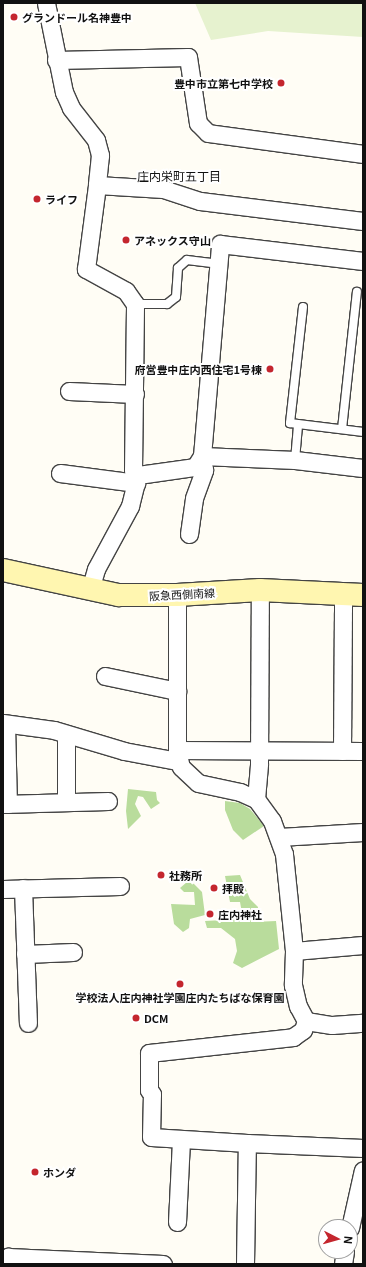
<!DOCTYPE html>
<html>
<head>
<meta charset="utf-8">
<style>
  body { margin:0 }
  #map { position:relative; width:366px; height:1267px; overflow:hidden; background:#fffdf5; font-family:Georgia,"Noto Sans JP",serif }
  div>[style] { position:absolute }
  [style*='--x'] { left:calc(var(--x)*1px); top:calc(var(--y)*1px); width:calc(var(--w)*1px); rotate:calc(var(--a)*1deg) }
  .forest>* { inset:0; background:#b9dc9c }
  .pitch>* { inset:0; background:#e6f2cf }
  .roads { filter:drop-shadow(1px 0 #444) drop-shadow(-1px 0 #444) drop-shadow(0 1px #444) drop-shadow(0 -1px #444) }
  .lane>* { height:8px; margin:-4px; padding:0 4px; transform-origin:4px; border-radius:4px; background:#fff }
  .street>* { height:17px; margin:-8.5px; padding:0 8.5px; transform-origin:8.5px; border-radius:8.5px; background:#fff }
  .secondary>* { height:22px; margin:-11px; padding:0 11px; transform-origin:11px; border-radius:11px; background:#fff6b0 }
  .dots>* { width:11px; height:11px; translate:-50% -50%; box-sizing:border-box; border:2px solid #fff; border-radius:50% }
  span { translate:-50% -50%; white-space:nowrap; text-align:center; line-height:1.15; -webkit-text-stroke:4px #fff; paint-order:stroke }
  .poi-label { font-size:11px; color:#111; font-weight:700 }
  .left { translate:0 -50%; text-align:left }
  .right { translate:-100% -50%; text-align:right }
  .street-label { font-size:11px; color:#111 }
  .neighbourhood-label { font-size:12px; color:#111 }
  .frame { position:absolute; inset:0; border:4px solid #111; pointer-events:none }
  .north { position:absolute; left:318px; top:1219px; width:40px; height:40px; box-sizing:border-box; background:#fff; border:1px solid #a0a0a0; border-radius:50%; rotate:96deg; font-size:11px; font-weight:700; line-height:16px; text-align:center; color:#111 }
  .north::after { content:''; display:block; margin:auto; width:14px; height:18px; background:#c4262e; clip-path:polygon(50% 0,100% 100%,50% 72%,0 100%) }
</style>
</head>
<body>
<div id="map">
  <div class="forest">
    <i style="clip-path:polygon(128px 789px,156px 792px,157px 800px,160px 803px,151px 809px,143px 797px,138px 796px,135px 804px,141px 816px,128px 829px,126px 811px)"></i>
    <i style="clip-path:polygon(225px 801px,240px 803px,250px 809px,264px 826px,243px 840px,233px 830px,225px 810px)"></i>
    <i style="clip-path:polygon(240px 875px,250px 899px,258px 907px,258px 910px,250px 912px,251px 922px,276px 921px,279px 949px,242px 968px,233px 963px,237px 951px,235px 939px,221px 928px,207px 928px,205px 921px,243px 919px,240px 902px,230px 902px,225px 876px)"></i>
    <i style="clip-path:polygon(187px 882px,194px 884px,202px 892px,205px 915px,190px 919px,189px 928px,183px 932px,174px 924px,171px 904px,195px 905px,194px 892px,184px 892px,180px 888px)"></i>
  </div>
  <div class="pitch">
    <i style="clip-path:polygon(195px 3px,363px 3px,363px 37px,268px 31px,211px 40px)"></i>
  </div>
  <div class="roads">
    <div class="lane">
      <i style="--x:135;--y:304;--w:32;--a:0"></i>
      <i style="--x:167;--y:304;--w:11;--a:-38"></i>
      <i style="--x:176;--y:297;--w:29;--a:-86"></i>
      <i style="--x:178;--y:268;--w:12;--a:-42"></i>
      <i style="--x:187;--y:260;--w:31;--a:7"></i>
      <i style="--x:303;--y:307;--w:117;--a:96.4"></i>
      <i style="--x:290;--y:423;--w:74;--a:7"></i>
      <i style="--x:342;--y:429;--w:138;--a:-83.8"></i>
      <i style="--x:295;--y:460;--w:36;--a:-85"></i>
    </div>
    <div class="street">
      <i style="--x:46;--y:3;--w:91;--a:78.6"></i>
      <i style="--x:64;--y:92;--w:17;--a:66"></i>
      <i style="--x:71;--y:108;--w:41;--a:52"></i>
      <i style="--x:96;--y:140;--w:16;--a:75"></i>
      <i style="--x:100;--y:155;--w:30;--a:96"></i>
      <i style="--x:56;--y:60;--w:132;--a:-1.3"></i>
      <i style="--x:188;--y:57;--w:67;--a:81.4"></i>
      <i style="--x:198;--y:123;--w:14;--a:45"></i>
      <i style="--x:208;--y:133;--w:156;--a:7.7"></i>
      <i style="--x:69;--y:391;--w:66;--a:2.6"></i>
      <i style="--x:60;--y:473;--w:77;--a:7.5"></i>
      <i style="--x:138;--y:475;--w:7;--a:-135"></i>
      <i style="--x:133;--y:470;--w:166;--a:-89.3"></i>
      <i style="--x:135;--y:304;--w:16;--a:-125"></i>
      <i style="--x:126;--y:291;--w:46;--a:-151.2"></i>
      <i style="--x:86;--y:269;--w:85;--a:-82.5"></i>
      <i style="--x:97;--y:185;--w:66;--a:3.5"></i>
      <i style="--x:163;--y:189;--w:39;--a:18"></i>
      <i style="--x:200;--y:201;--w:164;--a:7"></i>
      <i style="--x:189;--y:534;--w:36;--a:-82"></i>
      <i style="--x:194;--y:498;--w:30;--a:-70"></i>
      <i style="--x:204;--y:470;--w:14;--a:-98"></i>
      <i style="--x:202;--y:456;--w:213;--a:-85.1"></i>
      <i style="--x:220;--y:244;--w:144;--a:6.8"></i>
      <i style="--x:90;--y:590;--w:22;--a:-74"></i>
      <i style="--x:96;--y:569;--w:72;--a:-61.6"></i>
      <i style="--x:130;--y:506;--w:32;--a:-76"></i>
      <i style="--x:138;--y:475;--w:58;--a:-8"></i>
      <i style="--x:195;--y:467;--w:13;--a:-58"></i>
      <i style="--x:202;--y:456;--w:93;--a:2.5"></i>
      <i style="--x:295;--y:460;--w:68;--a:6.7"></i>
      <i style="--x:177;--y:595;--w:155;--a:90"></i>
      <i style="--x:177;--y:750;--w:17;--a:77"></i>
      <i style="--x:181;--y:767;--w:23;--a:43"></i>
      <i style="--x:198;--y:783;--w:43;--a:12.1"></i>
      <i style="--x:240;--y:792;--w:17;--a:24"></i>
      <i style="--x:256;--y:799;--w:27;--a:54"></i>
      <i style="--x:272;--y:821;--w:35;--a:70"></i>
      <i style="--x:284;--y:854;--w:98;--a:84.1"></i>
      <i style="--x:294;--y:951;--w:34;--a:92"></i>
      <i style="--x:293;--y:985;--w:22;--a:77"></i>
      <i style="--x:298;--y:1006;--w:17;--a:62"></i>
      <i style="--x:306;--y:1021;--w:26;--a:9"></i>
      <i style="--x:332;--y:1025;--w:31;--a:-4"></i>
      <i style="--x:105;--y:676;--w:74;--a:11.8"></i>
      <i style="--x:3;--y:723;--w:51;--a:7.8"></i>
      <i style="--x:54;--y:730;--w:73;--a:16.7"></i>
      <i style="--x:124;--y:751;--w:55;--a:10.5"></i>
      <i style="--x:6;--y:724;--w:80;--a:88.6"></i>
      <i style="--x:66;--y:734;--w:68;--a:90"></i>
      <i style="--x:177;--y:750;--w:186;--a:0.3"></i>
      <i style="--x:342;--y:751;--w:157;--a:-89.6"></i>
      <i style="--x:256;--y:799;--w:36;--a:-85"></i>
      <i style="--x:259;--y:763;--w:173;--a:-89.7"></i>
      <i style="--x:3;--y:804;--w:105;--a:-1.6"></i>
      <i style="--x:279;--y:837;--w:84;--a:-3.4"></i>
      <i style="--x:23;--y:888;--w:135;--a:87.9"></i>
      <i style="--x:3;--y:889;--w:117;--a:-1.5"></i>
      <i style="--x:294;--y:951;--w:69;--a:-5"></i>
      <i style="--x:25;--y:954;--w:48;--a:-2.4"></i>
      <i style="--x:247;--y:1143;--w:96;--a:-176.4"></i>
      <i style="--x:151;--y:1137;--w:43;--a:-88.7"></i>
      <i style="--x:152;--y:1094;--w:5;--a:-127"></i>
      <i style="--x:149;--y:1090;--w:37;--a:-90"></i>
      <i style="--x:149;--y:1053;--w:145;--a:-6.3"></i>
      <i style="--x:293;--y:1037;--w:12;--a:-35"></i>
      <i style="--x:303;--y:1030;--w:9;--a:-72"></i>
      <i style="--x:177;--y:1222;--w:83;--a:-87.2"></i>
      <i style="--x:350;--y:1228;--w:59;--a:-77.4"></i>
      <i style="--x:5;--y:1264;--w:8;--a:-67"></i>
      <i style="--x:8;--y:1257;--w:155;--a:2.6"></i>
      <i style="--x:245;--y:1264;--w:121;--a:-89.1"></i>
      <i style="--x:247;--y:1143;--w:116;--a:2.5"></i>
      <i style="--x:343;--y:1264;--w:13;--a:-81"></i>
    </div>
    <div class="secondary">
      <i style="--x:3;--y:570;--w:119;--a:12.2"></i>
      <i style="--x:119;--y:595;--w:58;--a:0"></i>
      <i style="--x:177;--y:595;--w:83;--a:-3.4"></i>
      <i style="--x:260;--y:590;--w:103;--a:2.8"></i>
    </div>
  </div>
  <div class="dots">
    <i style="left:14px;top:17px;background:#c4262e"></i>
    <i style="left:281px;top:83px;background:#c4262e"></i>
    <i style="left:37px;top:199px;background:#c4262e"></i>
    <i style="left:126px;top:240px;background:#c4262e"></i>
    <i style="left:270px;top:369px;background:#c4262e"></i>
    <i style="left:161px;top:875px;background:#c4262e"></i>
    <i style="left:214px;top:888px;background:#c4262e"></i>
    <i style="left:210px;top:914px;background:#c4262e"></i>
    <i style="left:180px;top:984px;background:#c4262e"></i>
    <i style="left:136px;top:1018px;background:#c4262e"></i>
    <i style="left:35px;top:1172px;background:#c4262e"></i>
  </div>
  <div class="poi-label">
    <span class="left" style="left:22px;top:17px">グランドール名神豊中</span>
    <span class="right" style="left:273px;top:83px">豊中市立第七中学校</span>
    <span class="left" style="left:45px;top:199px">ライフ</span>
    <span class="left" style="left:134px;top:240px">アネックス守山</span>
    <span class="right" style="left:262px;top:369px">府営豊中庄内西住宅1号棟</span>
    <span class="left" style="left:169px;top:875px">社務所</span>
    <span class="left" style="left:222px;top:888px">拝殿</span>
    <span class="left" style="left:218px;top:914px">庄内神社</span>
    <span style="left:180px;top:997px">学校法人庄内神社学園庄内たちばな保育園</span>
    <span class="left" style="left:144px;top:1018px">DCM</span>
    <span class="left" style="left:43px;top:1172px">ホンダ</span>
  </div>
  <div class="street-label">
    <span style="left:182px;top:594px;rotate:-3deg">阪急西側南線</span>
  </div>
  <div class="neighbourhood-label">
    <span style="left:179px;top:176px">庄内栄町五丁目</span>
  </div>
  <div class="frame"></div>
  <div class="north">N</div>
</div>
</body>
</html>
